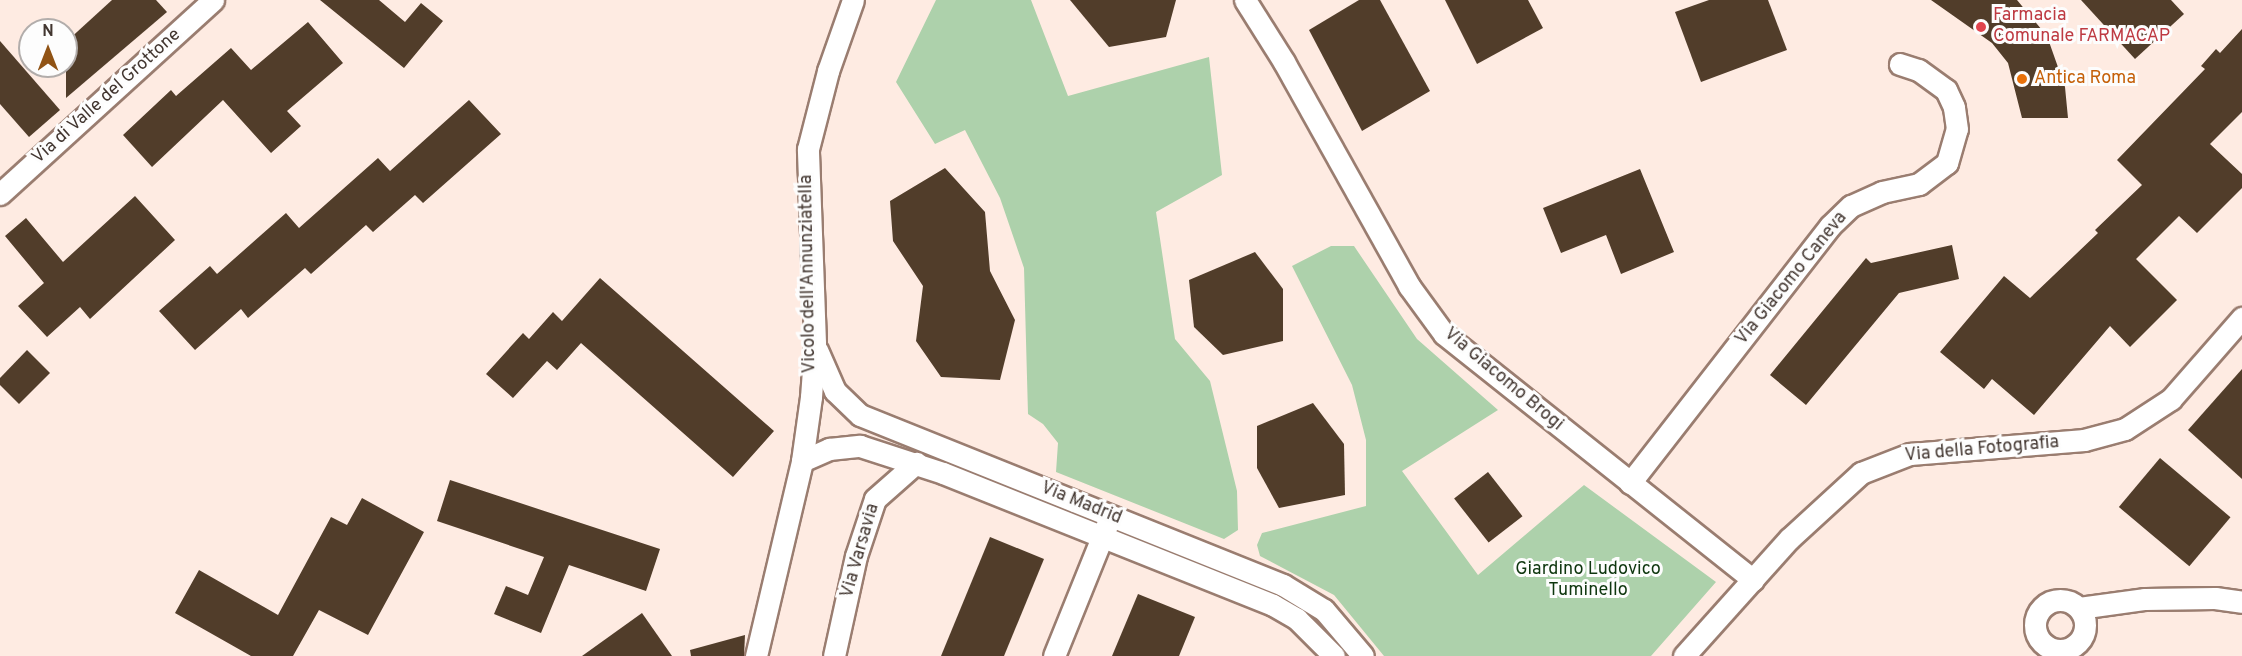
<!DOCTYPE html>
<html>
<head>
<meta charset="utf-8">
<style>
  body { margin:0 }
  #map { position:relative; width:2242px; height:656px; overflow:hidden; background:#feebe2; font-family:Overpass,sans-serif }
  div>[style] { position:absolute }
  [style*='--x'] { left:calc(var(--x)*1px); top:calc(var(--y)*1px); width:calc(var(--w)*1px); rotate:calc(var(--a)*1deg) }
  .green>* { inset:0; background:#add1ab }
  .building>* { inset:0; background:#513d2a; transform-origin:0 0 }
  .roads { filter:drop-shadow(2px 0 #9a7d70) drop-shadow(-2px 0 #9a7d70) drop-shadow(0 2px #9a7d70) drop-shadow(0 -2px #9a7d70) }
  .street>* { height:21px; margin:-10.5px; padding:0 10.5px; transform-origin:10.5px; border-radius:10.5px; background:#fff }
  .street>.ring { margin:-10.5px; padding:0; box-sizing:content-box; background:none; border:21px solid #fff; border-radius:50% }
  .dots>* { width:16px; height:16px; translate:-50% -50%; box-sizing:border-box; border:3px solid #fdfdfd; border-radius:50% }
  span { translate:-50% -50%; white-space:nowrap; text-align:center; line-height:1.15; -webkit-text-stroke:6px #fdfdfd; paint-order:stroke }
  .health-label { font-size:18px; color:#be3a42 }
  .left { translate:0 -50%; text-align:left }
  .food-label { font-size:18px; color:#c56008 }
  .street-label { font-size:18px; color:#423630 }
  .park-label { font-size:18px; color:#0e360e }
  .north { position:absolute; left:18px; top:18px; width:60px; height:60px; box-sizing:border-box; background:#fdfdfd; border:2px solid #b2adab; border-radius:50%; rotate:0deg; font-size:16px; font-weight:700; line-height:24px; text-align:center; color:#423630 }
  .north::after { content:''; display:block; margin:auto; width:21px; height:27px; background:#905315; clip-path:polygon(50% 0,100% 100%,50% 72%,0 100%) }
</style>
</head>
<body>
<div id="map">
  <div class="green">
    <i style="clip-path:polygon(936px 0,1031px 0,1068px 96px,1209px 57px,1222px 175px,1156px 212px,1175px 339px,1210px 381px,1237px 491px,1238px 530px,1224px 539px,1056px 472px,1058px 443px,1043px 424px,1028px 414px,1024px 268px,1000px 198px,965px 130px,935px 144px,896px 82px)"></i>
    <i style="clip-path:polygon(1331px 246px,1354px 246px,1417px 339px,1498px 410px,1402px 471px,1478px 575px,1584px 485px,1716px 582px,1651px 656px,1384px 656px,1334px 595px,1260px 556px,1257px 545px,1262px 533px,1366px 506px,1366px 440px,1352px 385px,1292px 266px)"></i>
  </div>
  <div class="building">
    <i style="clip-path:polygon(112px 0,156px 0,167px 12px,66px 98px,66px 42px)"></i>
    <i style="clip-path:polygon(320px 0,379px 0,405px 22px,421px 3px,443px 21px,404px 68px)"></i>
    <i style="clip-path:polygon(1070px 0,1176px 0,1166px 37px,1109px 47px)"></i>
    <i style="clip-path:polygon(1359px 0,1380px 0,1430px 91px,1362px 131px,1309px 30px)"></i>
    <i style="clip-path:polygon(1445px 0,1528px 0,1543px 28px,1477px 64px)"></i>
    <i style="clip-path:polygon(1709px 0,1768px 0,1787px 50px,1701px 82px,1675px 12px)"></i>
    <i style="clip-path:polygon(1931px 0,2017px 0,2047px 36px,2065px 87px,2068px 118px,2022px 118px,2008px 63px,1992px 43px)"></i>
    <i style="clip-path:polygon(2081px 0,2171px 0,2184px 14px,2135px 59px)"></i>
    <i style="clip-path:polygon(308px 22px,343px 63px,287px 111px,301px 126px,271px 153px,223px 100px,152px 167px,123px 135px,171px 90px,176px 96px,231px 48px,251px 70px)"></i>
    <i style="clip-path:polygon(2242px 29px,2242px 112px,2210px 144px,2242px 174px,2242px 188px,2197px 233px,2179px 216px,2136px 259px,2177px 300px,2130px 347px,2110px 326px,2034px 415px,1992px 379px,1984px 389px,1940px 352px,2004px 276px,2030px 298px,2098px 233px,2095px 230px,2142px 185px,2117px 160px,2205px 69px,2201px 66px,2216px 49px,2220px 53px)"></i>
    <i style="clip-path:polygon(0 41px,60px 110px,29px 137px,0 104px)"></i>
    <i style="clip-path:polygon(469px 100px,501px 134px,423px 203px,415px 195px,373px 232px,366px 225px,311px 274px,305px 268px,248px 318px,241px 309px,195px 350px,159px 311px,210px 266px,217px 274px,286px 213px,299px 228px,378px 158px,390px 171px)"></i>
    <i style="clip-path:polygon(945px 168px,985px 212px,990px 271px,1015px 320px,1000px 380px,941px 377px,916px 341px,923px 286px,893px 241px,890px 201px)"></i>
    <i style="clip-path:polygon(1640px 169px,1674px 252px,1621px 274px,1606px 235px,1561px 253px,1543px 208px)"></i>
    <i style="clip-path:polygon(135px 196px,175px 240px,90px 319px,80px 307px,47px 337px,18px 306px,44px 283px,5px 236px,26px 218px,63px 262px)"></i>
    <i style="clip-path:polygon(1952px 245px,1959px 279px,1899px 293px,1806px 405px,1770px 375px,1866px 258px,1871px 263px)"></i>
    <i style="clip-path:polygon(1255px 252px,1283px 289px,1283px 341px,1223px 355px,1194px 327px,1189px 280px)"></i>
    <i style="clip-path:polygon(600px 278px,774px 431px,733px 477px,581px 343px,557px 370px,547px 361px,513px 398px,486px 374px,523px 333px,529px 339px,553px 312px,562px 321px)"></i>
    <i style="clip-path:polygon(27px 350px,50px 373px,19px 404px,0 385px,0 378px)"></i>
    <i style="clip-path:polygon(2242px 369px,2242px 479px,2188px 430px)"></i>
    <i style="clip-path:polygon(1313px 403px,1344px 444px,1345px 495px,1279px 508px,1257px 468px,1257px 426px)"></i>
    <i style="left:2160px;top:458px;width:92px;height:64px;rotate:40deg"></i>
    <i style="left:1488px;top:472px;width:56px;height:43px;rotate:52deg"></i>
    <i style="clip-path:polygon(450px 480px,660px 549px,646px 591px,569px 565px,541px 633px,494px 614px,506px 586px,528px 595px,544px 557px,437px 521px)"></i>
    <i style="clip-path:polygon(362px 498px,424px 532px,368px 635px,319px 610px,293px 656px,251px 656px,175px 613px,199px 570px,278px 615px,331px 517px,347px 525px)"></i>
    <i style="clip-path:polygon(990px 537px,1044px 559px,1004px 656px,941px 656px)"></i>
    <i style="clip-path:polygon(1138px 594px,1195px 617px,1179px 656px,1112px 656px)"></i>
    <i style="clip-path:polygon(642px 613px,672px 656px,582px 656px)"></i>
    <i style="clip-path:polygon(745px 635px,744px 656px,691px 656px,690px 650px)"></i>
  </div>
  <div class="roads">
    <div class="street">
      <i style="--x:1245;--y:0;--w:73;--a:57.8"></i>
      <i style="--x:1284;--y:62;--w:257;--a:60.8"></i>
      <i style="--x:1409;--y:286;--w:59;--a:53.9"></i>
      <i style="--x:1444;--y:334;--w:395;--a:38.5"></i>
      <i style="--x:0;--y:194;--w:288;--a:-42.3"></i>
      <i style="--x:817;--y:350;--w:45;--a:66.3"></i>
      <i style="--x:835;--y:391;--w:35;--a:44"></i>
      <i style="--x:860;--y:415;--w:456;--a:21.9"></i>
      <i style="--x:1283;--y:585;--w:48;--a:31.4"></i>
      <i style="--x:1324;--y:610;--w:60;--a:49.7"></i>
      <i style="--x:802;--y:461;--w:30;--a:-24"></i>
      <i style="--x:829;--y:449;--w:31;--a:-6"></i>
      <i style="--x:860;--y:446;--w:87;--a:18"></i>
      <i style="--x:943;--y:473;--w:355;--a:21.8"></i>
      <i style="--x:1273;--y:605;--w:28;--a:30"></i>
      <i style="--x:1297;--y:619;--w:52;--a:45"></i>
      <i style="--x:1630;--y:483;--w:326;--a:-52.1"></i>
      <i style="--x:1830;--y:226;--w:29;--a:-44"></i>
      <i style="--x:1851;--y:206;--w:34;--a:-24"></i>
      <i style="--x:1882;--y:192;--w:38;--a:-12"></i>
      <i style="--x:1919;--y:184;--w:35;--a:-37"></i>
      <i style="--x:1947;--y:163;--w:35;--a:-74"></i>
      <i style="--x:1957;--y:129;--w:22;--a:-98"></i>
      <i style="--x:1954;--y:107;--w:19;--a:-115"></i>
      <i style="--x:1946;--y:90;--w:34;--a:-144"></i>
      <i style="--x:1918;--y:70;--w:19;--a:-162"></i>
      <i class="ring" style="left:2035px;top:600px;width:29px;height:29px"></i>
      <i style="--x:2079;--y:608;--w:67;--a:-7.8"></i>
      <i style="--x:2145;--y:599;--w:70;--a:-0.8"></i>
      <i style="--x:2215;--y:598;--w:27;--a:8"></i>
      <i style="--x:756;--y:656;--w:200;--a:-76.7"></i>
      <i style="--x:802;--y:461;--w:65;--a:-82"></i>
      <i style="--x:811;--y:397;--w:54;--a:-85.8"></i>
      <i style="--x:815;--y:343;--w:194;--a:-92.1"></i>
      <i style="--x:808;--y:149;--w:81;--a:-75.6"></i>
      <i style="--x:828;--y:71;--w:75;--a:-70.6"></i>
      <i style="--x:834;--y:656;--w:102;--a:-77.6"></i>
      <i style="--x:856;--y:556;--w:60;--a:-71.6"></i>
      <i style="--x:875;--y:499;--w:55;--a:-41.3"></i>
      <i style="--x:1054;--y:656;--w:141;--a:-68"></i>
      <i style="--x:1684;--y:656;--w:157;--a:-48.1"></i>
      <i style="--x:1789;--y:539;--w:98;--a:-42.5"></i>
      <i style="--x:1861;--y:473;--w:53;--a:-21.2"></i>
      <i style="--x:1910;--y:454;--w:175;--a:-4.6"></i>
      <i style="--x:2084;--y:440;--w:42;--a:-15"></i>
      <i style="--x:2125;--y:429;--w:55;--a:-33.1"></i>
      <i style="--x:2171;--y:399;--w:108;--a:-48.8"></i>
    </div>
  </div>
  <div class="dots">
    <i style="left:1981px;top:27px;background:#e0444e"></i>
    <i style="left:2022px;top:79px;background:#e8710a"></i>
  </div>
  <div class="health-label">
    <span class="left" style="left:1993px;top:27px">Farmacia<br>Comunale FARMACAP</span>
  </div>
  <div class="food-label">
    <span class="left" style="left:2034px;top:79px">Antica Roma</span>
  </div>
  <div class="street-label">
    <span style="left:107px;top:97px;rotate:-42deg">Via di Valle del Grottone</span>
    <span style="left:809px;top:274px;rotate:-91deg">Vicolo dell'Annunziatella</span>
    <span style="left:1792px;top:279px;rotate:-51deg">Via Giacomo Caneva</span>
    <span style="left:1503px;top:380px;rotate:40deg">Via Giacomo Brogi</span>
    <span style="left:1982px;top:450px;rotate:-5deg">Via della Fotografia</span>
    <span style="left:1081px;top:504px;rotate:22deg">Via Madrid</span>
    <span style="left:861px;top:551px;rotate:-74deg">Via Varsavia</span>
  </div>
  <div class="park-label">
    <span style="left:1588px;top:581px">Giardino Ludovico<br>Tuminello</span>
  </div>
  <div class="north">N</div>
</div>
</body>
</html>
